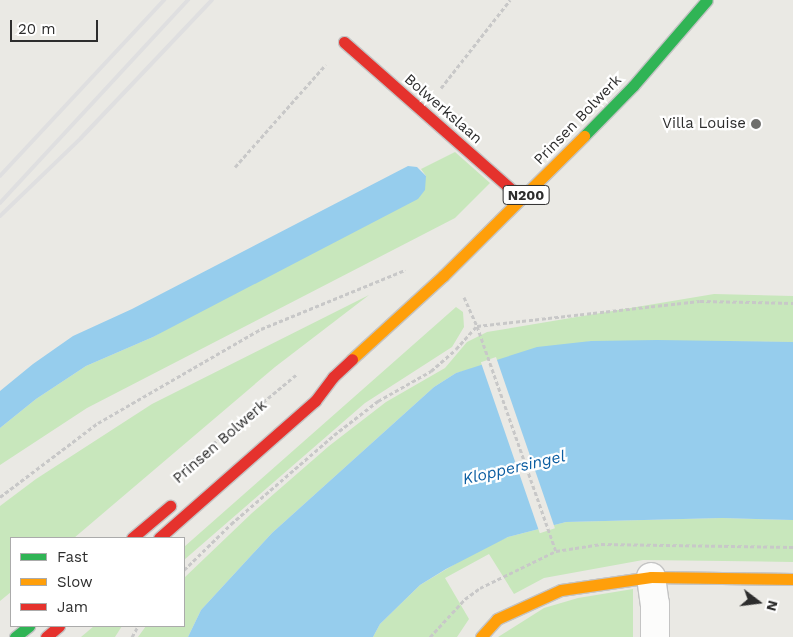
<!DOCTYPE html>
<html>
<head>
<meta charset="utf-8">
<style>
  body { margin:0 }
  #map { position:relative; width:793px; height:637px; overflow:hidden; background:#eae9e4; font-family:"Work Sans",sans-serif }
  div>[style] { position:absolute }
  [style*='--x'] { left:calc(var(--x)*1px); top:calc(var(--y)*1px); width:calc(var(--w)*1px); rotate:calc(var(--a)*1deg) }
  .green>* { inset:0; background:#c8e7bc }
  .water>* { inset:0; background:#96cded }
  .pier>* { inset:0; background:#eae9e4; transform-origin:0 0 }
  .path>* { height:3px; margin-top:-1.5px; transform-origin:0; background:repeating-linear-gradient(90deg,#c8c8c8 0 4px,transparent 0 6.5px) }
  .roads { filter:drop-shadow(1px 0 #c4c4c4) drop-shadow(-1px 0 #c4c4c4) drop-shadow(0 1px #c4c4c4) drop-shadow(0 -1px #c4c4c4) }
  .street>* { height:28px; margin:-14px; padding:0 14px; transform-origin:14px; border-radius:14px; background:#fcfcfb }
  .fast>* { height:11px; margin:-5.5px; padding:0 5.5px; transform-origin:5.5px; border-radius:5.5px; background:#30b455 }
  .slow>* { height:11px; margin:-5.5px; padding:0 5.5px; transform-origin:5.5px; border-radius:5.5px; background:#ff9f0a }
  .jam>* { height:11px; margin:-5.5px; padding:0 5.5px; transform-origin:5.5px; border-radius:5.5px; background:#e5322d }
  .rail>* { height:4px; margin:-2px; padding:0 2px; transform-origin:2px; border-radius:2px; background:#dfdfe0 }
  .dots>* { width:14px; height:14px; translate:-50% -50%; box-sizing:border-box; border:2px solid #fff; border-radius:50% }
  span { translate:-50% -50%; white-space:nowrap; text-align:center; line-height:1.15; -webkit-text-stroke:4.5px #fff; paint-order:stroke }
  .shield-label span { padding:1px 4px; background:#fff; border:1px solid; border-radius:4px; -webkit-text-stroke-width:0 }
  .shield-label { font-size:14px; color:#2d2d2d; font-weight:700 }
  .street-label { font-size:15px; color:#2d2d2d }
  .poi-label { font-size:15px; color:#2d2d2d }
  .right { translate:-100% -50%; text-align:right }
  .water-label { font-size:16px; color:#0c5ea2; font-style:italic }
  .legend { position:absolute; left:10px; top:537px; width:175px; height:90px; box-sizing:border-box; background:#fff; border:1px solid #ababab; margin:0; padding:6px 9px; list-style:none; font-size:15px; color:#2d2d2d }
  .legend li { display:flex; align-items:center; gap:10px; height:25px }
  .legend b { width:25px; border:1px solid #ababab }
  .north { position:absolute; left:733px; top:577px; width:50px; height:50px; -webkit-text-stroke:4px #fff; paint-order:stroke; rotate:105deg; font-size:14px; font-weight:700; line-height:20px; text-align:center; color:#2d2d2d }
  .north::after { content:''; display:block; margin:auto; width:18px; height:22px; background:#2d2d2d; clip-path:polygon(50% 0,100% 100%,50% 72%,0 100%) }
  .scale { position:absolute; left:10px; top:20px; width:88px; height:22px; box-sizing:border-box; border:2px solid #2d2d2d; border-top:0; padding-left:6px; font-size:15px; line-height:18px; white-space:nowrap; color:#2d2d2d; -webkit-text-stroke:4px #fff; paint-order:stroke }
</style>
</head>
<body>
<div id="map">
  <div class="green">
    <i style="clip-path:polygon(455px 152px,490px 183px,455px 218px,87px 408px,0 465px,0 428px,36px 399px,86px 366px,153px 337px,426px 176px,421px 169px)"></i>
    <i style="clip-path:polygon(714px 294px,793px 296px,793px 342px,591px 341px,456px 373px,434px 387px,272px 533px,201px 610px,188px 637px,138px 637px,146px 626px,184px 626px,184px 578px,252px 513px,329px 446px,386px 402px,445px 368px,467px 342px,487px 332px)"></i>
    <i style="clip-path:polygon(369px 295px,275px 367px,74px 538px,11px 538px,11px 592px,0 601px,0 506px,36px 479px,152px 404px)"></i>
    <i style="clip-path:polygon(456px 307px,463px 312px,464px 327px,452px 347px,365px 403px,184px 560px,184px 547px)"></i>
    <i style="clip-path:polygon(722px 518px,793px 520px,793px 562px,643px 560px,544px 578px,514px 594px,489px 554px,445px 578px,469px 619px,457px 637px,373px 637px,380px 624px,420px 585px,480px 549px,508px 537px,566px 522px)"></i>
    <i style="clip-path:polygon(633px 589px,633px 637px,498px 637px,544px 608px,578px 598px)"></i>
    <i style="clip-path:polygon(94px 626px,122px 626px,115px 637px,81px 637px)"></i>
  </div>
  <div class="water">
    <i style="clip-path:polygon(408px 166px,417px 167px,426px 176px,425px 190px,418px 199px,153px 337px,86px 366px,36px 399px,0 428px,0 391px,33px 364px,73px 336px,132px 309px)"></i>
    <i style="clip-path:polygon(657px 340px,793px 342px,793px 520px,722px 518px,566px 522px,508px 537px,446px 569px,420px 585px,380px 624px,373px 637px,188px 637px,201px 610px,272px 533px,434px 387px,456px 373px,537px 347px,591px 341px)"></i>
  </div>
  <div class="pier">
    <i style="left:496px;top:357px;width:181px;height:16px;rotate:71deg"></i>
  </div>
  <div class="path">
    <i style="--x:441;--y:88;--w:112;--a:-51.9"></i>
    <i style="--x:235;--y:167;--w:137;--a:-48.5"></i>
    <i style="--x:464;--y:297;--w:32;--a:66"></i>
    <i style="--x:477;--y:326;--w:238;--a:70.7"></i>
    <i style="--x:173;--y:477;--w:161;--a:-39.7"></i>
    <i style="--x:0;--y:497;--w:123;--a:-37.1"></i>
    <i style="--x:98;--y:423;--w:188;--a:-30"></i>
    <i style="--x:261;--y:329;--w:156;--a:-22.3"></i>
    <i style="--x:184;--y:570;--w:66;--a:-44.4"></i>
    <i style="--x:231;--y:524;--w:136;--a:-40.8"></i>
    <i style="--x:334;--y:435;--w:56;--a:-37.7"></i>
    <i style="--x:378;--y:401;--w:61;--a:-29.5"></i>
    <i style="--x:431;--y:371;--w:33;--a:-41"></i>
    <i style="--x:456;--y:349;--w:31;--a:-48"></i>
    <i style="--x:477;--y:326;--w:224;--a:-6.4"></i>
    <i style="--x:700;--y:301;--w:93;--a:1.2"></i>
    <i style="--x:132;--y:637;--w:13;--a:-61"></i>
    <i style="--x:430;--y:637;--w:52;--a:-47.4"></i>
    <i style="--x:465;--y:599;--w:19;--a:-36"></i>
    <i style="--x:480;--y:588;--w:85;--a:-26"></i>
    <i style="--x:556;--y:551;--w:46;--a:-8.8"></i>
    <i style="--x:601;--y:544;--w:192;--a:0.9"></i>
  </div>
  <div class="roads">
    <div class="street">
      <i style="--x:651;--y:577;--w:27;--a:82"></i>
      <i style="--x:655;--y:604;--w:33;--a:90"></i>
    </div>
    <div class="fast">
      <i style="--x:584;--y:136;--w:70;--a:-45.6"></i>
      <i style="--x:633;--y:86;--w:113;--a:-49.3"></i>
      <i style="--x:15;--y:637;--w:18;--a:-38"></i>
    </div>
    <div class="slow">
      <i style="--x:352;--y:359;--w:123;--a:-42.4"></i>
      <i style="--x:443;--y:276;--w:199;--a:-44.8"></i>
      <i style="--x:481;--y:637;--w:24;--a:-48"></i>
      <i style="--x:497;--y:619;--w:70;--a:-24.4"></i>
      <i style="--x:561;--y:590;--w:91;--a:-8.2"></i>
      <i style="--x:651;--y:577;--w:142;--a:0.8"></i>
    </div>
    <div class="jam">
      <i style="--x:344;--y:42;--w:237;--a:41.4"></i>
      <i style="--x:132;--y:538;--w:50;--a:-40.1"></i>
      <i style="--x:159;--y:538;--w:208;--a:-41.3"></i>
      <i style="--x:315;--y:401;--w:30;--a:-53"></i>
      <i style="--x:333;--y:377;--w:26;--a:-43"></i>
      <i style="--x:46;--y:637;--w:17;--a:-40"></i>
    </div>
  </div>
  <div class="rail">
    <i style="--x:0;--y:176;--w:241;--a:-47"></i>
    <i style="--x:0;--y:203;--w:277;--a:-47.2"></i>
    <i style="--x:0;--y:216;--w:112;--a:-43.9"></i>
    <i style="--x:81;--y:138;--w:190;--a:-46.5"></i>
  </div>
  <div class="dots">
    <i style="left:756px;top:124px;background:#6f6f6d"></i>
  </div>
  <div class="shield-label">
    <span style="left:526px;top:195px">N200</span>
  </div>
  <div class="street-label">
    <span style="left:443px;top:109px;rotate:41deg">Bolwerkslaan</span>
    <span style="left:578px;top:120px;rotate:-46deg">Prinsen Bolwerk</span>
    <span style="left:220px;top:442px;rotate:-41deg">Prinsen Bolwerk</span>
  </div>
  <div class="poi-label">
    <span class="right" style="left:746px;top:124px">Villa Louise</span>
  </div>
  <div class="water-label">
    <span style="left:514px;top:468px;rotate:-13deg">Kloppersingel</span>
  </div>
  <ul class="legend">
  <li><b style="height:6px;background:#30b455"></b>Fast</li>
  <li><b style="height:6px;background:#ff9f0a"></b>Slow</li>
  <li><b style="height:6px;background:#e5322d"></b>Jam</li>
  </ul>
  <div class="north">N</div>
  <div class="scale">20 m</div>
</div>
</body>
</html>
